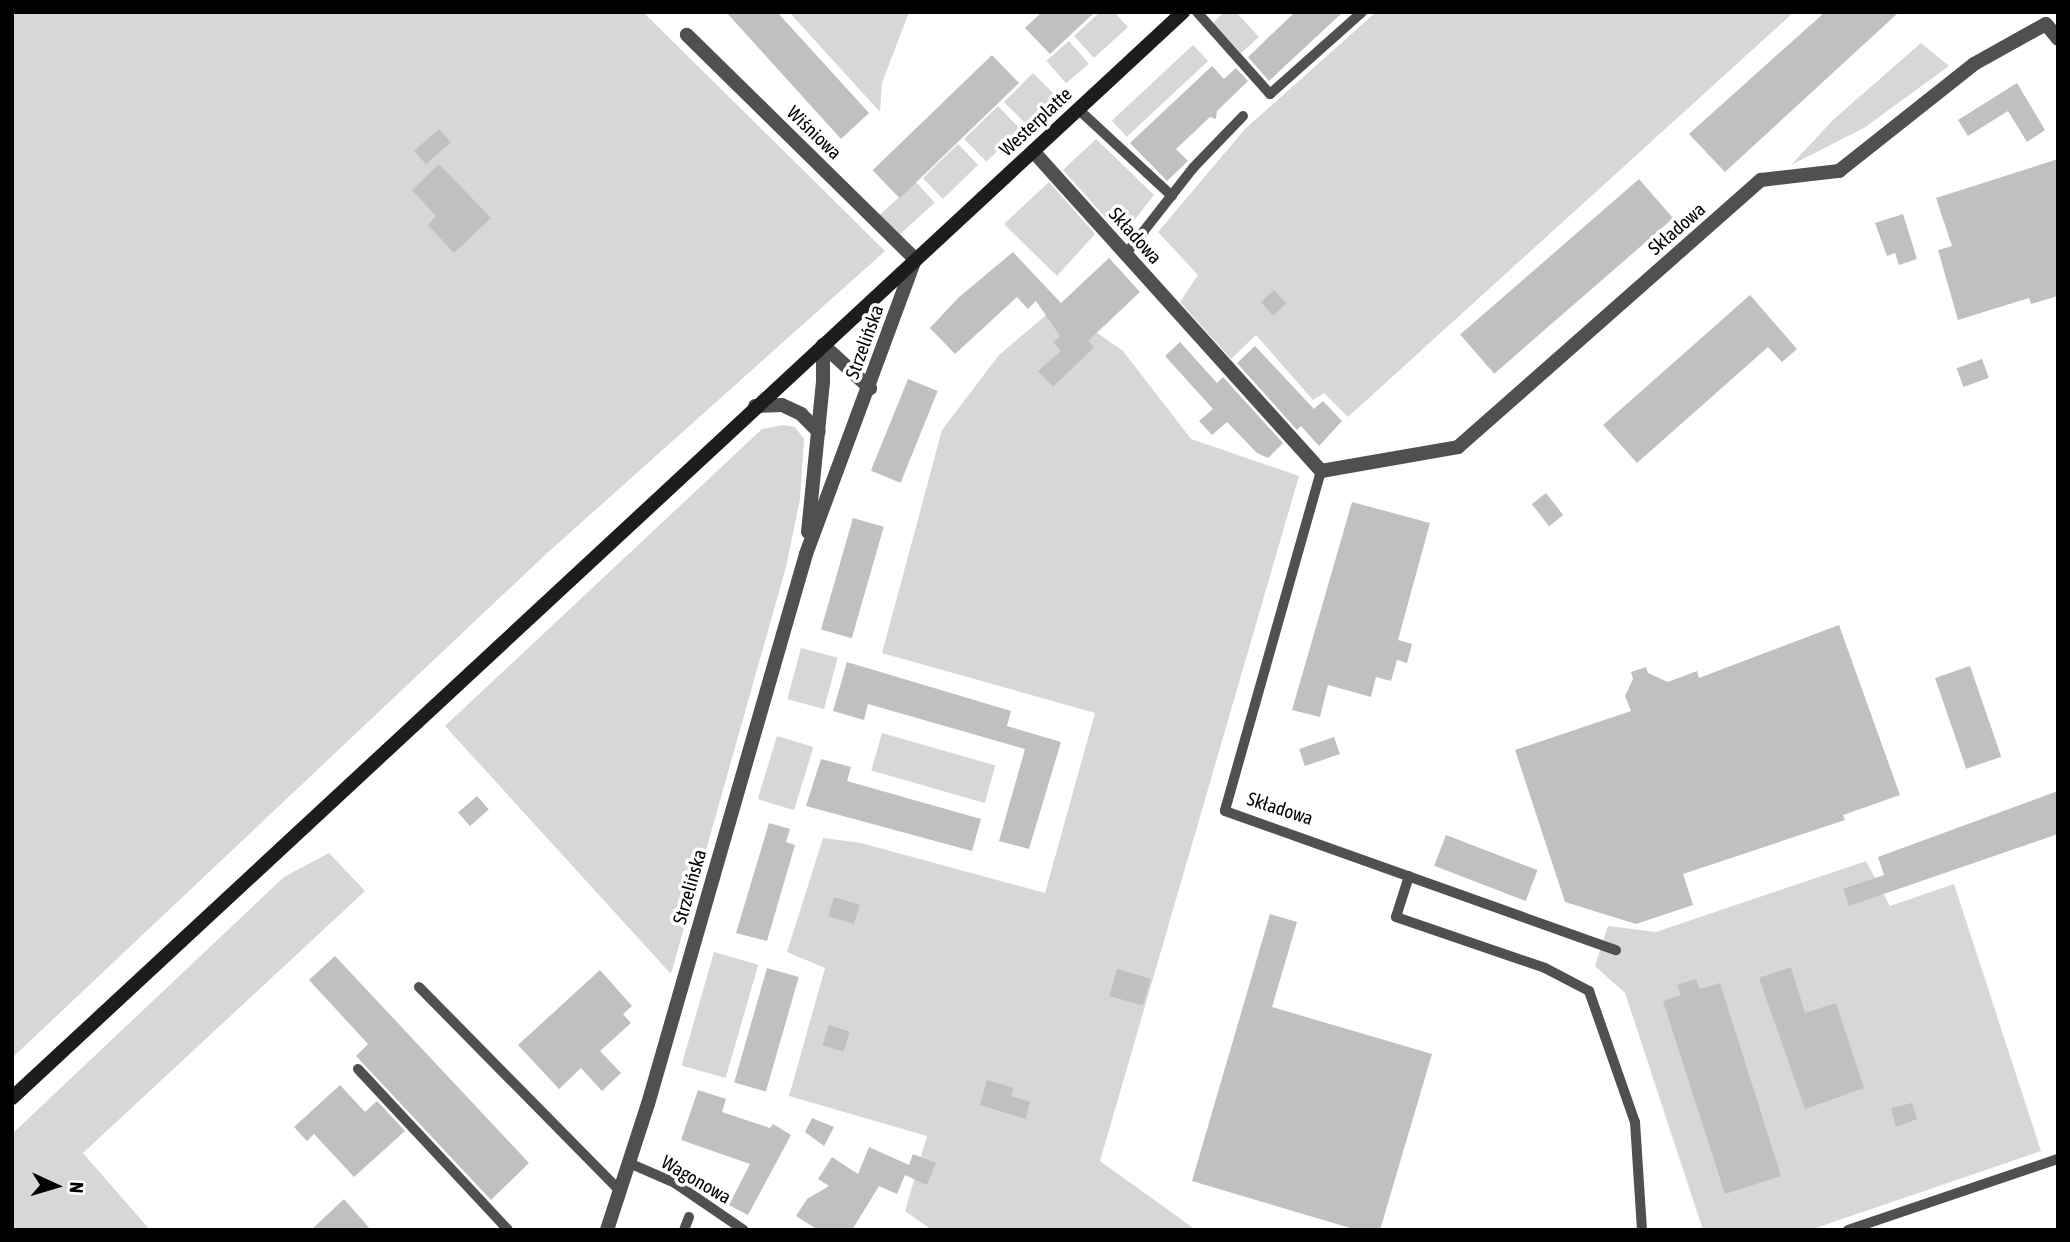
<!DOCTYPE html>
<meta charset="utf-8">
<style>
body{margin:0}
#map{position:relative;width:2070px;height:1242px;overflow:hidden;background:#fff;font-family:"Asap Condensed",sans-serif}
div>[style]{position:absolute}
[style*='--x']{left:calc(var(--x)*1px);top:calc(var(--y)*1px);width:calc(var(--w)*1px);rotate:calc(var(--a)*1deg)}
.green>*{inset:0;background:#d7d7d7;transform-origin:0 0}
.building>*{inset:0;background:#c0c0c0;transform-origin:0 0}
.lane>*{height:10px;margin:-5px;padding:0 5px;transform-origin:5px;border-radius:5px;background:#505050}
.street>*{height:14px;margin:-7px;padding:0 7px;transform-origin:7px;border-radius:7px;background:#505050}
.secondary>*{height:14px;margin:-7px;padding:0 7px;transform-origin:7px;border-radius:7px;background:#1d1d1d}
span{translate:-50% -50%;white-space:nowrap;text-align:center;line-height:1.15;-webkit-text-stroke:7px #fff;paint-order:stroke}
.street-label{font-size:19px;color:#000}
.frame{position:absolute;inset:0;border:14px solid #000;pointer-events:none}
.north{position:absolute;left:21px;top:1151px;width:70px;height:70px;-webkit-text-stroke:5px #fff;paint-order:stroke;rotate:94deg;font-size:19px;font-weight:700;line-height:28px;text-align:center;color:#000}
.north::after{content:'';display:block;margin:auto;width:24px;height:32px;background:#000;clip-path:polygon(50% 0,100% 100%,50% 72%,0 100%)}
</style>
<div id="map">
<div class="green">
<i style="clip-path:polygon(12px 12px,643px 12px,885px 251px,545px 555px,12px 1058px)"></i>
<i style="clip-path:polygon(789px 12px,909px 12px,882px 83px,880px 112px)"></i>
<i style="clip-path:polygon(1100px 12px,1114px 12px,1128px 27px,1094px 58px,1074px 36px)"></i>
<i style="clip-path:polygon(1224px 12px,1236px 12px,1259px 37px,1241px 53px,1213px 23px)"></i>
<i style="clip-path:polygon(1376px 12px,1794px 12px,1348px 417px,1324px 393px,1313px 400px,1256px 335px,1231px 359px,1180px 302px,1198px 275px,1158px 232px,1245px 129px)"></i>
<i style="left:1069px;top:41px;width:30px;height:30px;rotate:49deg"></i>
<i style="clip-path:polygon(1921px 43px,1949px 66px,1864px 128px,1791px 165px,1834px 119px)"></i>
<i style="left:1193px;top:45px;width:22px;height:111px;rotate:47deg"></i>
<i style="left:1033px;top:73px;width:31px;height:41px;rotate:45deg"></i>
<i style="left:998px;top:106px;width:32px;height:47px;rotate:46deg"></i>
<i style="clip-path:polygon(1096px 139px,1154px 195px,1122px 236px,1063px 170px)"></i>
<i style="left:958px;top:144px;width:29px;height:49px;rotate:46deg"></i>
<i style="left:916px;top:182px;width:28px;height:51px;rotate:48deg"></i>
<i style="clip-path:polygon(1049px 182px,1095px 234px,1057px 276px,1004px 224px)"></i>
<i style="clip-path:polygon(1058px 305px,1123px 351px,1191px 439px,1299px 476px,1100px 1161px,1196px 1230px,932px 1230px,905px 1211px,927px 1136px,789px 1096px,825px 968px,787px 952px,823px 838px,861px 843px,1045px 893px,1095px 713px,882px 653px,942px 430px,999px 355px)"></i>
<i style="clip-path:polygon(783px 425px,795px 427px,804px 439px,800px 499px,786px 567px,671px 974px,445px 726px,762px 429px)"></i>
<i style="left:801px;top:648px;width:38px;height:53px;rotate:15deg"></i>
<i style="left:882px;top:733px;width:118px;height:39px;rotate:16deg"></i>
<i style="left:777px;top:736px;width:38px;height:66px;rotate:17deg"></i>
<i style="clip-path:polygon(329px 853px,365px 891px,83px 1153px,150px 1230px,12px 1230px,12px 1134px,284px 877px)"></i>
<i style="clip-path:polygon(1866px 861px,1890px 906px,1954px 884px,2041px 1151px,1810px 1230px,1703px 1230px,1625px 993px,1595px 966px,1608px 926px,1656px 932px)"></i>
<i style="left:714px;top:952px;width:46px;height:118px;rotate:16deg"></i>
</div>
<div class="building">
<i style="clip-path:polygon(726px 12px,777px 12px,869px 113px,841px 139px)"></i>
<i style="clip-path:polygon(1042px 12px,1095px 12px,1050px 54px,1025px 28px)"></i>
<i style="clip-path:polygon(1295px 12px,1343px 12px,1269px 81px,1248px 57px)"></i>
<i style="clip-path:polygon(1825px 12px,1899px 12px,1725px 172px,1689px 134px)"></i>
<i style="left:992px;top:55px;width:39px;height:166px;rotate:46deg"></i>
<i style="clip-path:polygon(1212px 66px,1224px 79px,1236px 68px,1248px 81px,1217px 111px,1216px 119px,1210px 117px,1176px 149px,1188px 161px,1167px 181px,1130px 143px)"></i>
<i style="clip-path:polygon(2017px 83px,2045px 130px,2027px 142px,2008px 111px,1968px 136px,1958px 120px)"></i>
<i style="left:439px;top:129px;width:18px;height:33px;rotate:49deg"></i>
<i style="clip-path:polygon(2058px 159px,2058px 296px,2031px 304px,2029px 298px,1958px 320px,1938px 250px,1952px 246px,1936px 198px)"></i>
<i style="clip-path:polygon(439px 164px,491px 218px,454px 253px,428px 225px,436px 216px,412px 190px)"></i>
<i style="left:1639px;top:179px;width:52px;height:237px;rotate:49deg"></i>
<i style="clip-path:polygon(1903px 214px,1917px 259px,1899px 265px,1895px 253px,1887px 256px,1875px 223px)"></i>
<i style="clip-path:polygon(1013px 252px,1061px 303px,1109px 258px,1140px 292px,1088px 341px,1094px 347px,1053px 387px,1038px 371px,1061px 351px,1053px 342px,1060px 336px,1036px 301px,1028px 309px,1017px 297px,955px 354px,930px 328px,958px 298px)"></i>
<i style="left:1274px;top:290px;width:18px;height:18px;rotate:47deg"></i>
<i style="clip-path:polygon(1750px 295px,1797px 349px,1782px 362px,1768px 347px,1637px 463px,1603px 425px)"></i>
<i style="clip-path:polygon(1180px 342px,1217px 383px,1223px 377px,1283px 443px,1268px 458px,1257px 453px,1227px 422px,1212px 435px,1199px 421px,1213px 409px,1165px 356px)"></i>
<i style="clip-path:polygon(1255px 346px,1314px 409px,1323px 401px,1342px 421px,1319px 446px,1301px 426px,1297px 430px,1237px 363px)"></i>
<i style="left:1982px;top:359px;width:20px;height:27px;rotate:70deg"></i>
<i style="left:908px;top:379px;width:32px;height:99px;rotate:22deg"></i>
<i style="left:1546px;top:493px;width:28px;height:18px;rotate:52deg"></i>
<i style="clip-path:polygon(1352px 502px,1430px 523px,1398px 640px,1412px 644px,1407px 663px,1397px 660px,1391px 681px,1376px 677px,1371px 697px,1328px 685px,1320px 717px,1292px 710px)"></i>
<i style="left:853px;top:518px;width:32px;height:116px;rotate:16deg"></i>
<i style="clip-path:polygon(1839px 625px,1900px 795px,1843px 815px,1845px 820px,1683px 874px,1693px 905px,1636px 924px,1565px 902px,1515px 750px,1631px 711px,1625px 696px,1633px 679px,1631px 672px,1646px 667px,1648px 673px,1668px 682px,1697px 671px,1699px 678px)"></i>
<i style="clip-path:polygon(847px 662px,1011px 711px,1007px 726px,1061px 742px,1029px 849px,999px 841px,1025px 749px,868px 704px,864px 720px,833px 711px)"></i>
<i style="left:1970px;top:666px;width:96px;height:37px;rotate:71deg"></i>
<i style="left:1334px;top:737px;width:18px;height:37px;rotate:71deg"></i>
<i style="clip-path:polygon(821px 759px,851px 767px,847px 781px,981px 819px,972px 851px,806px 806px)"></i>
<i style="clip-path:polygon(2058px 791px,2058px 834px,1849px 906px,1843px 889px,1884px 875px,1878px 857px)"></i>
<i style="left:477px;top:796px;width:18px;height:25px;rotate:49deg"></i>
<i style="clip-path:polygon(769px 823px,790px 829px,786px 842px,795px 845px,767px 941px,736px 933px)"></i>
<i style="left:1446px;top:835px;width:98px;height:33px;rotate:21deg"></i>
<i style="left:834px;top:897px;width:27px;height:20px;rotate:17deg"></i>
<i style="clip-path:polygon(1270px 914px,1297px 922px,1272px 1007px,1432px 1054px,1380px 1230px,1357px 1230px,1192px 1181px)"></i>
<i style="clip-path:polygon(335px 956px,529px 1163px,491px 1200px,356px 1056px,368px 1044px,309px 980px)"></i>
<i style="clip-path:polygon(1791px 967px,1805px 1013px,1836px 1003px,1864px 1088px,1805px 1109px,1759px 978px)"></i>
<i style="left:767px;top:968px;width:33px;height:119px;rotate:16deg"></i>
<i style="left:1117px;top:969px;width:35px;height:28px;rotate:16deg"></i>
<i style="clip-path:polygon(600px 970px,632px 1006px,623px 1014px,631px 1023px,600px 1051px,621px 1073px,602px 1091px,581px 1068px,559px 1089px,518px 1045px)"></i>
<i style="clip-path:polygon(1696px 979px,1700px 989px,1720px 983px,1781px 1176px,1725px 1194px,1663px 1001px,1681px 995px,1677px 985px)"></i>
<i style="left:829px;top:1025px;width:22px;height:21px;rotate:18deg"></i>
<i style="clip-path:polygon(987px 1080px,1014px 1088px,1011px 1096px,1030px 1102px,1026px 1119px,980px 1105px)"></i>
<i style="clip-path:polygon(340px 1085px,365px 1112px,377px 1101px,405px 1131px,354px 1177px,314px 1134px,307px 1141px,294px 1127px)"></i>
<i style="clip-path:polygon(698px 1090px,726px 1099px,722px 1112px,770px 1128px,773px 1124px,791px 1135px,748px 1215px,729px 1205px,750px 1164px,681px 1140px)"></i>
<i style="clip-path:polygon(1912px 1103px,1917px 1119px,1896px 1127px,1891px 1108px)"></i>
<i style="clip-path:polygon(812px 1118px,834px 1127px,824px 1146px,805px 1132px)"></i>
<i style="clip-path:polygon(869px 1147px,909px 1165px,913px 1154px,936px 1163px,927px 1185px,905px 1175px,897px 1194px,879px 1186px,852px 1230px,818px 1230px,796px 1216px,807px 1199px,829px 1186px,818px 1179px,832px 1157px,858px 1174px)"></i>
<i style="clip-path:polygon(344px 1199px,371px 1230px,311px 1230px)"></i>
</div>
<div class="lane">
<i style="--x:1197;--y:12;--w:110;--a:48.3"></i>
<i style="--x:1270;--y:94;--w:123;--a:-41.7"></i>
<i style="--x:1078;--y:109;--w:128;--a:42.8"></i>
<i style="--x:1125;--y:255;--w:110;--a:-52"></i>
<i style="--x:1193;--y:168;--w:72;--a:-46.1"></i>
<i style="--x:1321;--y:471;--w:353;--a:105.8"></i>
<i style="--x:1225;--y:811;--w:415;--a:19.6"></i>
<i style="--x:1409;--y:876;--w:43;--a:107.6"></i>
<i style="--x:1396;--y:917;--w:157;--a:18.9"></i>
<i style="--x:1545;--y:968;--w:50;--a:27.6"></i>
<i style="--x:1589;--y:991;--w:139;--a:70.7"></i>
<i style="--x:1635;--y:1122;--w:108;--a:86.3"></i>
<i style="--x:419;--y:987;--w:286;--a:45.4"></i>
<i style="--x:358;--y:1069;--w:220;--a:47"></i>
<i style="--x:629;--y:1163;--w:50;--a:23.5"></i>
<i style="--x:675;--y:1183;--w:83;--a:34.3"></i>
<i style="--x:684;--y:1230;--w:14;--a:-69"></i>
<i style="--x:1848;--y:1230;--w:222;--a:-18.7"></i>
</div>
<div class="street">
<i style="--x:1033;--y:151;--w:431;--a:48"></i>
<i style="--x:1321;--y:471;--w:139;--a:-9.9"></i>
<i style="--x:1458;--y:447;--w:404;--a:-41.4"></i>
<i style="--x:1761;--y:180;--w:79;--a:-6.6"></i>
<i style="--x:1839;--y:171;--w:172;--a:-38.4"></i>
<i style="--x:1974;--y:64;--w:82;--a:-29.1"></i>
<i style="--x:2046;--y:24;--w:19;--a:51"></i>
<i style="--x:823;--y:345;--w:64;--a:42.5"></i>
<i style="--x:755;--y:406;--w:27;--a:-2"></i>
<i style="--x:782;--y:405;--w:21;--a:25"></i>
<i style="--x:801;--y:414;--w:25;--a:45"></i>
<i style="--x:808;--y:532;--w:151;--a:-84.3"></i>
<i style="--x:823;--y:382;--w:37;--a:-90"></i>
<i style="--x:607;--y:1230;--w:133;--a:-72"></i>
<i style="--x:648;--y:1104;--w:572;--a:-73.97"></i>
<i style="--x:806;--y:554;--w:314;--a:-69.7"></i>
<i style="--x:915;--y:259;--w:320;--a:-135.5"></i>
</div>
<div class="secondary">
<i style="--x:12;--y:1098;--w:1597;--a:-42.84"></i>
</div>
<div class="street-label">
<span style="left:1036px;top:122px;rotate:-43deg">Westerplatte</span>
<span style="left:814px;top:133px;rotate:44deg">Wiśniowa</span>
<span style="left:1677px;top:229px;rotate:-41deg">Składowa</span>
<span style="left:1135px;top:236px;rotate:48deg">Składowa</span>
<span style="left:865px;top:342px;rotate:-70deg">Strzelińska</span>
<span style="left:1280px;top:809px;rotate:18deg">Składowa</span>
<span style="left:690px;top:887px;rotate:-74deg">Strzelińska</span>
<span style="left:696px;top:1180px;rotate:30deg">Wagonowa</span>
</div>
<div class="frame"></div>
<div class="north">N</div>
</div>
